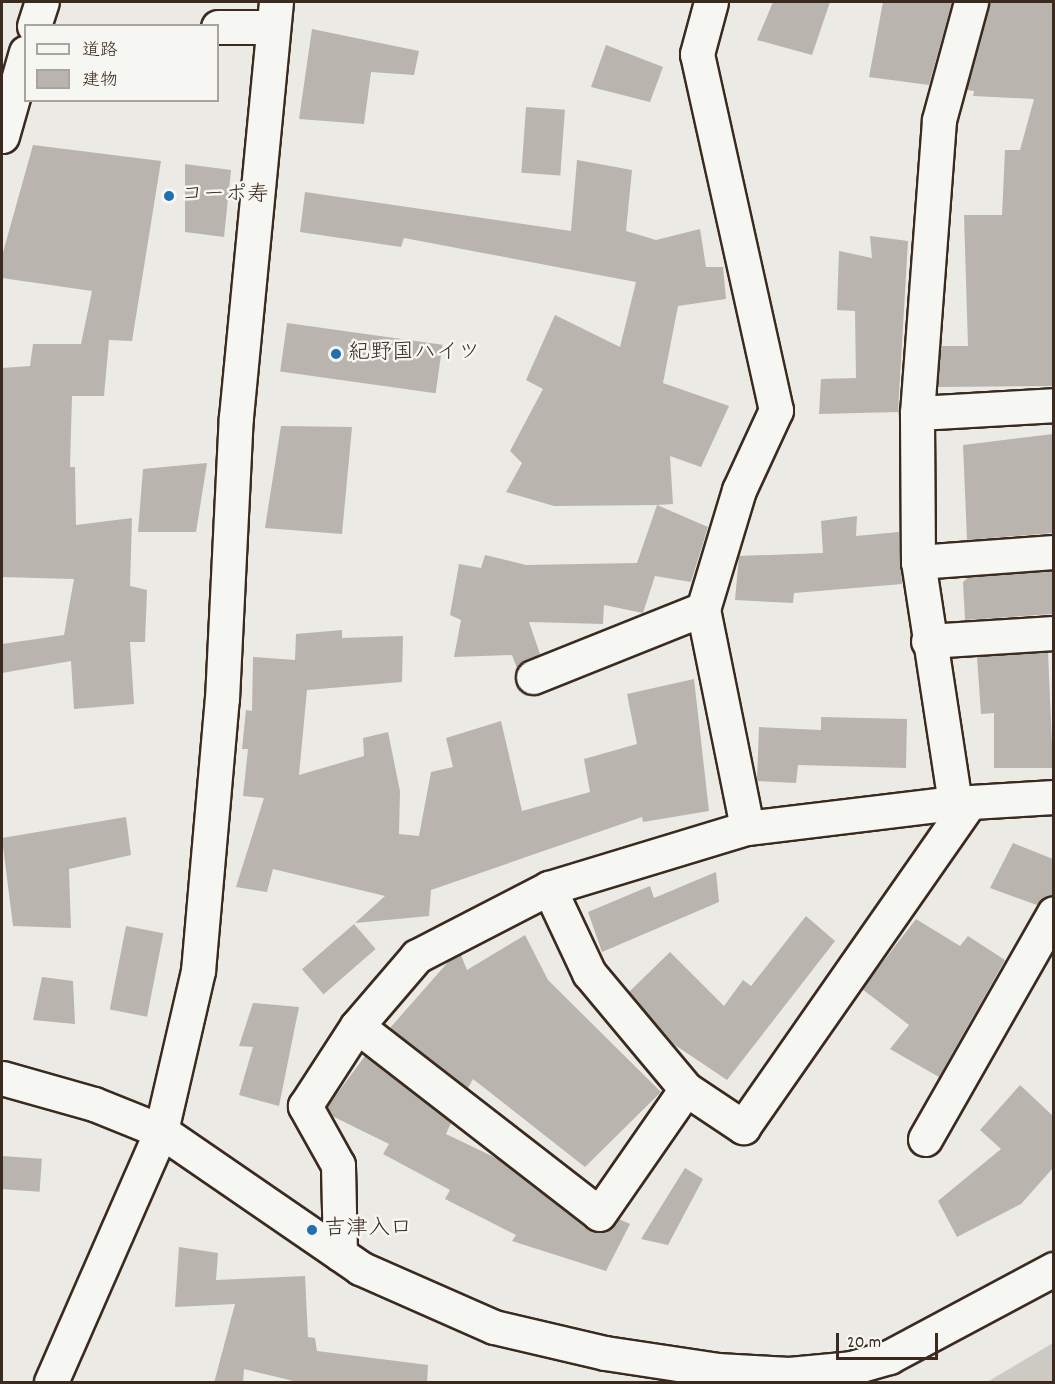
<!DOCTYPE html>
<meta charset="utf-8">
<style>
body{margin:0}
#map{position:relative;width:1055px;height:1384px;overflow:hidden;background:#ebeae5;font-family:Dekko,"Klee One",sans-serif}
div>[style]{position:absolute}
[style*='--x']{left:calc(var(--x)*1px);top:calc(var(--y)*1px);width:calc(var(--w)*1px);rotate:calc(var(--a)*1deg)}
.green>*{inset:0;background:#cdcac4}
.building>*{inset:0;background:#bab4ae;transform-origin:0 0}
.roads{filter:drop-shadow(2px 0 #3b2a1e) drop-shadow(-2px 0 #3b2a1e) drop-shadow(0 2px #3b2a1e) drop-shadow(0 -2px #3b2a1e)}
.street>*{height:33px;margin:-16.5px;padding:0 16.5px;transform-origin:16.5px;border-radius:16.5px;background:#f6f6f2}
.secondary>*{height:33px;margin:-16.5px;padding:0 16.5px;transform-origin:16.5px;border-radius:16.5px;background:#f6f6f2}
.dots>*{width:16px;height:16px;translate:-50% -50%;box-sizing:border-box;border:3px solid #f6f6f2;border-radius:50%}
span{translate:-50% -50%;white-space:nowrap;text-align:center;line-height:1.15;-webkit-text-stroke:5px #f6f6f2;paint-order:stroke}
.poi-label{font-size:22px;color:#3b2a1e}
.left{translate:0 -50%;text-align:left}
.frame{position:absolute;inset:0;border:3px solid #3b2a1e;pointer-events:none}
.legend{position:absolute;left:24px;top:24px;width:195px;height:78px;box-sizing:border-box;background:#f6f6f2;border:2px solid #aba49d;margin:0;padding:8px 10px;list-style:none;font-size:18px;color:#3b2a1e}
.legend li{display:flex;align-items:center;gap:12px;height:30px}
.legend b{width:30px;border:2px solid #aba49d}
.scale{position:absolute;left:836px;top:1333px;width:102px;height:27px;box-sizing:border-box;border:3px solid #3b2a1e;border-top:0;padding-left:8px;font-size:18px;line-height:21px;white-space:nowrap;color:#3b2a1e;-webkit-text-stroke:4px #f6f6f2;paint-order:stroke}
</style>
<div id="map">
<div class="green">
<i style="clip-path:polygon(1053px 1343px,1053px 1382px,987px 1382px)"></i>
</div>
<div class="building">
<i style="clip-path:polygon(773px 2px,830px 2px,812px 55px,757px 40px)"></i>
<i style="clip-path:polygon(883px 2px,952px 2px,929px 85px,869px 77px)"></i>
<i style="clip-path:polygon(989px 2px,1053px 2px,1053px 386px,938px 387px,941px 346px,968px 346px,964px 215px,1002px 215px,1005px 150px,1020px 150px,1034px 99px,973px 96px,974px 91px,967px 90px)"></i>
<i style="clip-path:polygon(312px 29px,419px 51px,414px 75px,371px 72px,364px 124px,299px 119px)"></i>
<i style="clip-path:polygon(606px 45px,663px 67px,650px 102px,591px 87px)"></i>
<i style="left:526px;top:107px;width:39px;height:66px;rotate:4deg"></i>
<i style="clip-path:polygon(33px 145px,161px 161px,132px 341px,109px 340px,104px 396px,72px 396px,70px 467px,75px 467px,76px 525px,132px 518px,130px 586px,147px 590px,145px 642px,130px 642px,134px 704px,74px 709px,71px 661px,2px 673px,2px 644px,64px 635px,74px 579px,2px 577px,2px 368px,30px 366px,33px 344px,81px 344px,92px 291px,2px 278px,2px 256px)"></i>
<i style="clip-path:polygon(577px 160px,632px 170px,626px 231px,656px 240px,700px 229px,706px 267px,723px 267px,726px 299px,678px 306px,663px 383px,729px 406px,701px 467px,670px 456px,673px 504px,657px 505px,708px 527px,691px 582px,655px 576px,643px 613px,604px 605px,603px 624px,529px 622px,540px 654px,517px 668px,512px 655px,454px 657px,461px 620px,450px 615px,459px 564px,481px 568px,485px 555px,526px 565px,637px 563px,657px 505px,554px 506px,506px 492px,522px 463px,510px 451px,543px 389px,526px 380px,555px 315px,620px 347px,636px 282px,404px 238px,401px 247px,300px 232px,305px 192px,571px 231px)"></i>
<i style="clip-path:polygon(185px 164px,231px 170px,224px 237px,185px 232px)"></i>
<i style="clip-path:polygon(870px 236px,908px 241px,898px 412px,819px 414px,821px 379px,856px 378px,855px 311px,837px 310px,839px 251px,872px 258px)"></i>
<i style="left:287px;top:323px;width:157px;height:49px;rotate:8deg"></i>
<i style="clip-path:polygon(281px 426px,352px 427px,342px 534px,265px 528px)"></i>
<i style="clip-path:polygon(1053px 434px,1053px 533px,967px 540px,963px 445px)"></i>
<i style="clip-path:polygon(207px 463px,196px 532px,138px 532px,143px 469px)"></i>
<i style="clip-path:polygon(857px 516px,856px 536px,899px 532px,902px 584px,794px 593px,793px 603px,735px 600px,739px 556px,823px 553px,821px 521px)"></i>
<i style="clip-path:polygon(1053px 571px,1053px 614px,965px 620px,963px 582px,969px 577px)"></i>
<i style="clip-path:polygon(342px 630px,342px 638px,403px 636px,402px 682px,307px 690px,299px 775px,364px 756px,363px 738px,388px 732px,400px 791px,399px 834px,419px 836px,431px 772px,453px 767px,446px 738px,501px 721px,522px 811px,590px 792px,584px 759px,637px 744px,627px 694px,694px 679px,709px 811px,643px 822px,642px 817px,431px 890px,429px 916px,355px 923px,385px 896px,273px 869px,267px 892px,236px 887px,264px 798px,243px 796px,248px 749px,242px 749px,246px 710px,252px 711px,253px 657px,295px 660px,296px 634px)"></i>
<i style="clip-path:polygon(1048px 652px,1053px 768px,994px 768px,994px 713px,981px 714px,977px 657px)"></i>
<i style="clip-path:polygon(821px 717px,907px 719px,906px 768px,798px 765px,796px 783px,757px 781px,759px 727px,821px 730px)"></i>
<i style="clip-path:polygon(126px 817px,131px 855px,69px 869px,71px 928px,13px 926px,2px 838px)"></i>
<i style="clip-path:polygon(1013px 843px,1053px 859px,1053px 894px,1037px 905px,990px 888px)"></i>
<i style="clip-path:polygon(716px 872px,719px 902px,602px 952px,588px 912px,650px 886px,654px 898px)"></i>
<i style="clip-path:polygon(806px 916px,835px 941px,727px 1080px,672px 1043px,629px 992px,670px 952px,724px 1006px,743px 980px,751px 986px)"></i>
<i style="clip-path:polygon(916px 919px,960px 946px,968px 936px,1005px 960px,939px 1077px,890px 1049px,909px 1025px,862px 989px)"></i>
<i style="left:354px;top:924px;width:33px;height:69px;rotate:49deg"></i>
<i style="left:126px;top:926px;width:38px;height:85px;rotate:11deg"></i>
<i style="clip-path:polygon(525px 935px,548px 980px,661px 1092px,585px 1167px,473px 1079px,468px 1088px,390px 1028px,449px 961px,461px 955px,467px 970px)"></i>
<i style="clip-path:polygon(42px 977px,73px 981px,75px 1024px,33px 1020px)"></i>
<i style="clip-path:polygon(253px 1003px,299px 1007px,279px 1106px,239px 1095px,253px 1047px,239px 1046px)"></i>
<i style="clip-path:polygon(365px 1056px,451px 1123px,446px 1134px,498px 1159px,587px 1229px,606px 1231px,619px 1219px,630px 1224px,606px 1271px,512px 1241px,516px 1235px,445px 1199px,450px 1190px,383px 1154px,389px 1144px,332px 1116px,327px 1107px)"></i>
<i style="clip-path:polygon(1020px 1085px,1053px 1116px,1053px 1168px,1021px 1204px,957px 1237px,938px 1201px,1001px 1149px,980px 1130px)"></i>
<i style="left:2px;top:1156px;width:40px;height:33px;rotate:4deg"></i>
<i style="clip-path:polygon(685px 1168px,703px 1179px,668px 1245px,641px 1239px)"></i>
<i style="clip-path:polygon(179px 1247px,218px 1253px,216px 1280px,305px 1276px,308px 1337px,315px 1338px,317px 1351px,428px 1365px,427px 1383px,302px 1383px,244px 1369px,243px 1383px,214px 1383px,235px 1304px,175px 1307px)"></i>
</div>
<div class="roads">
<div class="street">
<i style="--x:711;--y:2;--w:54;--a:105.1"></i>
<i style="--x:697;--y:54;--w:365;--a:77.5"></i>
<i style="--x:776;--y:410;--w:88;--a:114.8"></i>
<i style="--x:739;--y:490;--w:124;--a:106.8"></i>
<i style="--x:703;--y:609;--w:223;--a:78.6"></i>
<i style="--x:34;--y:26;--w:25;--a:-72"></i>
<i style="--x:218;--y:27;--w:55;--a:0"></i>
<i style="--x:2;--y:136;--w:87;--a:-74.1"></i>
<i style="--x:917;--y:413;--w:137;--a:-3.3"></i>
<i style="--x:918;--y:562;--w:136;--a:-4.2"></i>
<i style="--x:928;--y:641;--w:126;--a:-3.6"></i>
<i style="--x:533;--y:677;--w:183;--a:-21.8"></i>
<i style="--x:955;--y:803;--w:244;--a:-98.7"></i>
<i style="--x:918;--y:562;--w:149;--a:-90.4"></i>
<i style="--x:917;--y:413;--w:294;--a:-85.7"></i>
<i style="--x:939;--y:120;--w:122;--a:-74.8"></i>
<i style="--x:549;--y:888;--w:94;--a:64.8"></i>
<i style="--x:589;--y:973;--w:151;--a:50.1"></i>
<i style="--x:686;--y:1089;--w:69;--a:33.7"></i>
<i style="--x:743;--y:1127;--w:396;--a:-55.1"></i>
<i style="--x:357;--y:1026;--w:306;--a:37.8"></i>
<i style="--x:599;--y:1214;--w:152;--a:-55.2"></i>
<i style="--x:925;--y:1139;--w:260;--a:-60.3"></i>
<i style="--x:340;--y:1254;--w:89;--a:-91.3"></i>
<i style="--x:338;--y:1165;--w:68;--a:-119.2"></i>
<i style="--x:305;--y:1106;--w:95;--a:-57"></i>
<i style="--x:357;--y:1026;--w:92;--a:-49.4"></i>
<i style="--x:417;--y:956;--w:148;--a:-27.3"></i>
<i style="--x:549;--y:888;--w:207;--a:-16.9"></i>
<i style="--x:747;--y:828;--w:209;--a:-6.9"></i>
<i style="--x:955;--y:803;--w:99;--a:-3.5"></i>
</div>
<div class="secondary">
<i style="--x:2;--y:1078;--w:96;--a:15.8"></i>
<i style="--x:94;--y:1104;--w:72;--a:21.9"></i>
<i style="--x:161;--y:1131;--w:242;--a:34.5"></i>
<i style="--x:360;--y:1268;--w:146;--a:23.8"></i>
<i style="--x:494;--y:1327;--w:114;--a:13.2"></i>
<i style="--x:605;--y:1353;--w:113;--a:8.6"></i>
<i style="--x:717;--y:1370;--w:72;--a:3.2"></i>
<i style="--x:789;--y:1374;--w:62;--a:-5.5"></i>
<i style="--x:851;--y:1368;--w:40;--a:-16"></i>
<i style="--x:889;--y:1357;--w:187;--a:-28.1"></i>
<i style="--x:51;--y:1382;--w:274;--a:-66.3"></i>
<i style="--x:161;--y:1131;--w:164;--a:-77"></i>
<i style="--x:198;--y:971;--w:273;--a:-85"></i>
<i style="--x:222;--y:699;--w:282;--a:-87.2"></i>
<i style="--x:236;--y:417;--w:417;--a:-84.5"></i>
</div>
</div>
<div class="dots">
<i style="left:169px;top:196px;background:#1f6fb2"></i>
<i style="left:336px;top:354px;background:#1f6fb2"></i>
<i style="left:312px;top:1230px;background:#1f6fb2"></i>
</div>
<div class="poi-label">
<span class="left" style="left:181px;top:196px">コーポ寿</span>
<span class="left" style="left:348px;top:354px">紀野国ハイツ</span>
<span class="left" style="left:324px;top:1230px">吉津入口</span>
</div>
<div class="frame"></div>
<ul class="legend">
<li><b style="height:8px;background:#f6f6f2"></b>道路</li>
<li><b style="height:16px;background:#bab4ae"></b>建物</li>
</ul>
<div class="scale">20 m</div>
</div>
